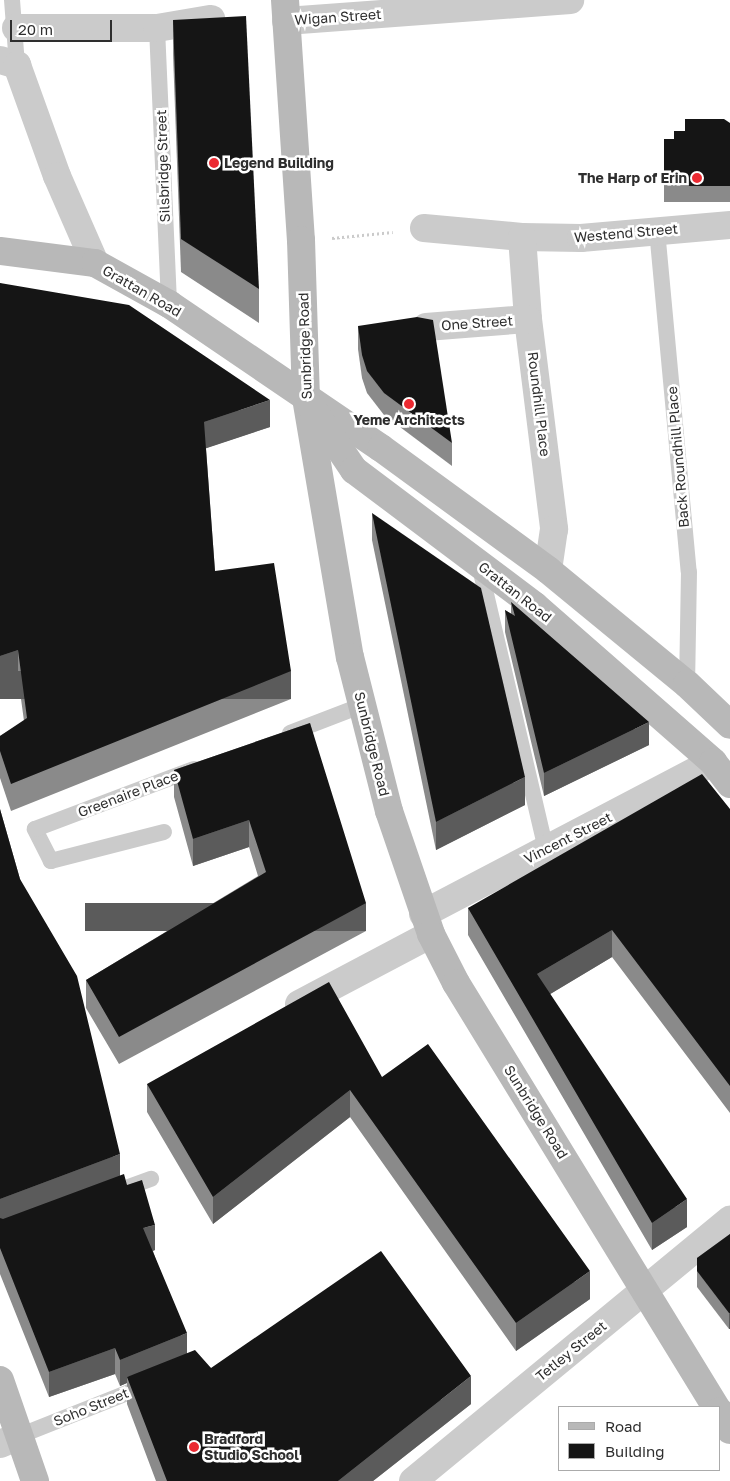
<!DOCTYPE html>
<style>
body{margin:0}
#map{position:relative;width:730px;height:1481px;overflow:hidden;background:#fff;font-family:"Golos Text",sans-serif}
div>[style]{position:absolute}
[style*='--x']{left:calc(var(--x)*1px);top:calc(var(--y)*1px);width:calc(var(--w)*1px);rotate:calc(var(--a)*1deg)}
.path>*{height:3px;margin-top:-1.5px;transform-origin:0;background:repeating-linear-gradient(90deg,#cbcbcb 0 2.5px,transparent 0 5px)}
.lane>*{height:16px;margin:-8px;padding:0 8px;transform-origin:8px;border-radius:8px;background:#cbcbcb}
.street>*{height:28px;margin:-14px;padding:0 14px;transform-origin:14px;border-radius:14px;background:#cbcbcb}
.secondary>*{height:28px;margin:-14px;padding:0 14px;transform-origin:14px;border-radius:14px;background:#b8b8b8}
.wall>*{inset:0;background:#8a8a8a}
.shaded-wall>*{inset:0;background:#5b5b5b;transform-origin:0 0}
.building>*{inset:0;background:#151515}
.dots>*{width:14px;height:14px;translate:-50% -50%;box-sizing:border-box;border:2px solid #fff;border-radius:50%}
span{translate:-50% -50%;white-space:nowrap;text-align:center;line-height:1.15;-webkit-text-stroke:5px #fff;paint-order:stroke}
.street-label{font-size:14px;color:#2e2e2e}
.poi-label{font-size:14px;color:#2e2e2e;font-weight:700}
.left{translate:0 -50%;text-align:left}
.right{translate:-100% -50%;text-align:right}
.legend{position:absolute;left:558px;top:1406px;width:162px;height:65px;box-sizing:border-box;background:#fff;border:1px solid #ababab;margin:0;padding:6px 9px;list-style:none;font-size:15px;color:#2e2e2e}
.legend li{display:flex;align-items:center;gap:10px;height:25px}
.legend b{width:25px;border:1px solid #ababab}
.scale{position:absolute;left:10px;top:20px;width:102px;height:22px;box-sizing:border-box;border:2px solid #2e2e2e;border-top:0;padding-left:6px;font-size:15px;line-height:18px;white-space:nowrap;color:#2e2e2e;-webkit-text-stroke:4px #fff;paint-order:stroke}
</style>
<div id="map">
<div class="path">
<i style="--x:332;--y:238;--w:61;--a:-5.6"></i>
</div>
<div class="lane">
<i style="--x:12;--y:0;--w:65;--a:85.6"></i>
<i style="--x:157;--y:28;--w:276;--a:87.5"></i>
<i style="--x:657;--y:230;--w:343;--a:84.7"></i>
<i style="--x:689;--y:572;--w:112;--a:91"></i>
<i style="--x:479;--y:564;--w:293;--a:76.8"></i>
<i style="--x:290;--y:733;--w:78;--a:-21"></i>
<i style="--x:164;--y:832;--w:117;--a:165.6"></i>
<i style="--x:51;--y:861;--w:36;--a:-117"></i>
<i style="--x:35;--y:829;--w:170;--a:-20.7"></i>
<i style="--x:123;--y:1189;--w:30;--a:-20"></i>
<i style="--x:19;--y:1436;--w:138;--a:-21.7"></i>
</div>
<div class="street">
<i style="--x:286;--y:21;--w:285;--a:-4.2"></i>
<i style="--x:16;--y:28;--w:141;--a:0"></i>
<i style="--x:157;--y:28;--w:55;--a:-9.5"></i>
<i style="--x:0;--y:60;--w:18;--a:16"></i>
<i style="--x:17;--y:65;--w:118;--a:70.2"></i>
<i style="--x:57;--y:176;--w:95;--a:66.4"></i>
<i style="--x:424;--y:228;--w:98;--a:5.2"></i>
<i style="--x:522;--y:237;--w:59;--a:1"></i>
<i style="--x:581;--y:238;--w:150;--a:-5"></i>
<i style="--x:522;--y:237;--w:82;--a:85.8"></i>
<i style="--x:528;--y:319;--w:212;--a:82.9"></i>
<i style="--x:554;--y:529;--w:41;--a:98.3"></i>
<i style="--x:426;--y:327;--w:102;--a:-4.5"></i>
<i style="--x:423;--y:914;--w:327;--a:-27.7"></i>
<i style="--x:299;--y:1004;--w:149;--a:-27.9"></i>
<i style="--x:0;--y:1444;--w:21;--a:-23"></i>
<i style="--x:413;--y:1481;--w:411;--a:-39.5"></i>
</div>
<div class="secondary">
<i style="--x:285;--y:0;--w:241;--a:86.2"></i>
<i style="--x:301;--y:240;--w:158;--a:88.2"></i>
<i style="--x:306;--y:398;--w:263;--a:80.4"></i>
<i style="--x:350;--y:657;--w:159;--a:75.8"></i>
<i style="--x:389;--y:811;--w:130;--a:71.1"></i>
<i style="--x:431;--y:934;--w:55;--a:63"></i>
<i style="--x:456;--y:983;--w:497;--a:58.5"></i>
<i style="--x:0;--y:251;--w:96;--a:7.2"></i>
<i style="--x:95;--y:263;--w:85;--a:29"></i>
<i style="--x:169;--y:304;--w:256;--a:34.2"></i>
<i style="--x:381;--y:448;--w:207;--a:36.1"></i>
<i style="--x:548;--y:570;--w:180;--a:39.4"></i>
<i style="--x:687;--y:684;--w:59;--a:43.6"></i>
<i style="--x:312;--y:408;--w:75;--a:55.9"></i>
<i style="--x:354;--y:470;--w:226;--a:36.9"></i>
<i style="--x:535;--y:606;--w:237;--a:41.2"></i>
<i style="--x:713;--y:762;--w:28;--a:52"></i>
<i style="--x:0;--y:1380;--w:107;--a:70.9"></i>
<i style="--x:719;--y:1411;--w:22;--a:60"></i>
</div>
<div class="wall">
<i style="clip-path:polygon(173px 20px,259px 289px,259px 323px,181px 272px,173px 54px)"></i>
<i style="clip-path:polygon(730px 123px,730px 202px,664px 202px,664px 139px,674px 139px,685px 131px)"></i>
<i style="clip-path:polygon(0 283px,270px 427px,206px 448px,215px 571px,291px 699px,11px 811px,0 778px,0 736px,24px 721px,18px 677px,0 683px)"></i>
<i style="clip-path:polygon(358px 326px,452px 443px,452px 466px,384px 415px,367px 393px,362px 378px,358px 349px)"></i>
<i style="clip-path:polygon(372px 513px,525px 805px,436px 850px,372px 540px)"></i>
<i style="clip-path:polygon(511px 602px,649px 745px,544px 796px,505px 632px,505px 610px,511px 614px)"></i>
<i style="clip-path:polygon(310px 723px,366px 931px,119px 1064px,86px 1008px,86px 980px,258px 876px,249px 847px,193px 866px,174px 797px,174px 770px)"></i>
<i style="clip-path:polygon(0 809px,20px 879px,120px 1176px,127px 1185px,155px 1250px,153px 1251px,187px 1353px,211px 1368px,471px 1404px,373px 1481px,156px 1481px,127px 1404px,127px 1383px,120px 1386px,115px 1374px,49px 1397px,0 1274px)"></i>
<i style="clip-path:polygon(730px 809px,730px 1113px,612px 957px,550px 994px,687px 1227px,652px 1250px,468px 935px,468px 908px)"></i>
<i style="clip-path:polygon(382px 1077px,590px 1299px,516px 1351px,350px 1117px,213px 1224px,147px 1112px,147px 1084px)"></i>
<i style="clip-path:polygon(730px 1234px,729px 1329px,697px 1287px,697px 1258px)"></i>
</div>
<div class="shaded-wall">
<i style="clip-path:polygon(270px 400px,270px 427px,204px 449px,204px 422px)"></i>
<i style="clip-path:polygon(18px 650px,18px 677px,0 683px,0 656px)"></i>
<i style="left:291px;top:671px;width:28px;height:302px;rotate:90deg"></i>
<i style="clip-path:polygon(649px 722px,649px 745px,544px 796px,544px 773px)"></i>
<i style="clip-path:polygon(525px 777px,525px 805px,436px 850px,436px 822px)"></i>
<i style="clip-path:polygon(249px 820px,249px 847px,193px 866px,193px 839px)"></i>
<i style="left:366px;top:903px;width:28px;height:281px;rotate:90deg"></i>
<i style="clip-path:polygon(612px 930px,612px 957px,537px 1002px,537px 974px)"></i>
<i style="clip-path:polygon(350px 1090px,350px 1117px,213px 1224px,213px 1197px)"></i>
<i style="clip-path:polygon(120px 1154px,120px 1180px,0 1224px,0 1199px)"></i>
<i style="clip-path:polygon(687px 1199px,687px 1227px,652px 1250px,652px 1223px)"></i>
<i style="clip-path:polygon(155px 1225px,155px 1250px,143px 1254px,143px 1228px)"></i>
<i style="clip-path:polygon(590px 1271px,590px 1299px,516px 1351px,516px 1323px)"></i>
<i style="left:729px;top:1313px;width:1px;height:16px"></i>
<i style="clip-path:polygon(187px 1333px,187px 1359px,127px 1377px,127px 1383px,120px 1386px,120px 1360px)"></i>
<i style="clip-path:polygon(115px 1348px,115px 1374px,49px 1397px,49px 1372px)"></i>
<i style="clip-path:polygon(471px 1376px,471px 1404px,373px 1481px,338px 1481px)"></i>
</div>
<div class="building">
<i style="clip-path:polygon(246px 16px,259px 289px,181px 239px,173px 20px)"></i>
<i style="clip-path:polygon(685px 119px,724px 119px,730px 123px,730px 186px,664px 186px,664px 139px,674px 139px,674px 131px,685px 131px)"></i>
<i style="clip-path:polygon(0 283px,129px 305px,270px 400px,204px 422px,215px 571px,274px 563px,291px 671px,11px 784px,0 751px,0 736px,27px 718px,18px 650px,0 656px)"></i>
<i style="clip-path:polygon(417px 317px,433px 320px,452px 443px,384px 393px,367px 371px,362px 355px,358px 326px)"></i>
<i style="clip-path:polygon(372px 513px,481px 588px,525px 777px,436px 822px)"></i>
<i style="clip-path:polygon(511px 602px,649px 722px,544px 773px,505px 610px,515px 616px)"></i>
<i style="clip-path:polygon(310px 723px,366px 903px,119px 1037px,86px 980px,266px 872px,249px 820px,193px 839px,174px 770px)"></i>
<i style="clip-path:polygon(702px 774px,730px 809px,730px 1086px,612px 930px,537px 974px,687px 1199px,652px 1223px,468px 908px)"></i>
<i style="clip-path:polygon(0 809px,20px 879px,77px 976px,120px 1154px,0 1199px)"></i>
<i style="clip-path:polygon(329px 982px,382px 1077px,428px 1044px,590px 1271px,516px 1323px,350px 1090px,213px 1197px,147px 1084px)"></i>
<i style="clip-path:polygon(124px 1174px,127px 1185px,142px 1180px,155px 1225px,143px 1228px,187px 1333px,120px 1360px,115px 1348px,49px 1372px,0 1248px,0 1218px,3px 1219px)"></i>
<i style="clip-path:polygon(730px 1234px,730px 1313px,729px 1313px,697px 1271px,697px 1258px)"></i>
<i style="clip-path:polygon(381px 1251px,471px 1376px,338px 1481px,167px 1481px,127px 1377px,195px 1350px,211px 1368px)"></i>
</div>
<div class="dots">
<i style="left:214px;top:163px;background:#eb2a32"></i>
<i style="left:697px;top:178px;background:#eb2a32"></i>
<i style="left:409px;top:404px;background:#eb2a32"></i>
<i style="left:194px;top:1447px;background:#eb2a32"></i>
</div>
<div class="street-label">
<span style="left:338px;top:17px;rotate:-4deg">Wigan Street</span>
<span style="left:163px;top:166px;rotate:-92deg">Silsbridge Street</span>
<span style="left:626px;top:233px;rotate:-5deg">Westend Street</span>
<span style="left:142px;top:291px;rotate:30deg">Grattan Road</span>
<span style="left:477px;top:323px;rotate:-4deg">One Street</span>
<span style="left:305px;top:346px;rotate:-92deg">Sunbridge Road</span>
<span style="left:539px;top:404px;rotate:83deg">Roundhill Place</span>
<span style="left:678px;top:457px;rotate:-95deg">Back Roundhill Place</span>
<span style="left:515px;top:592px;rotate:38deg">Grattan Road</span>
<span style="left:372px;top:744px;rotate:76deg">Sunbridge Road</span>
<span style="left:128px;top:794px;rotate:-21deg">Greenaire Place</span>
<span style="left:568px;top:838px;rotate:-27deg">Vincent Street</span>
<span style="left:536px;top:1112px;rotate:58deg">Sunbridge Road</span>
<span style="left:571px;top:1351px;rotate:-39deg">Tetley Street</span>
<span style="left:91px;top:1407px;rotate:-22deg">Soho Street</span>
</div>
<div class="poi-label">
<span class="left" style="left:224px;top:163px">Legend Building</span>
<span class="right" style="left:687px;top:178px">The Harp of Erin</span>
<span style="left:409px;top:420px">Yeme Architects</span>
<span class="left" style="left:204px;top:1447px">Bradford<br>Studio School</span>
</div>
<ul class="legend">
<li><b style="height:6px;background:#b8b8b8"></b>Road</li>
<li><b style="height:14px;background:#151515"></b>Building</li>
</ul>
<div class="scale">20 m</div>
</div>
